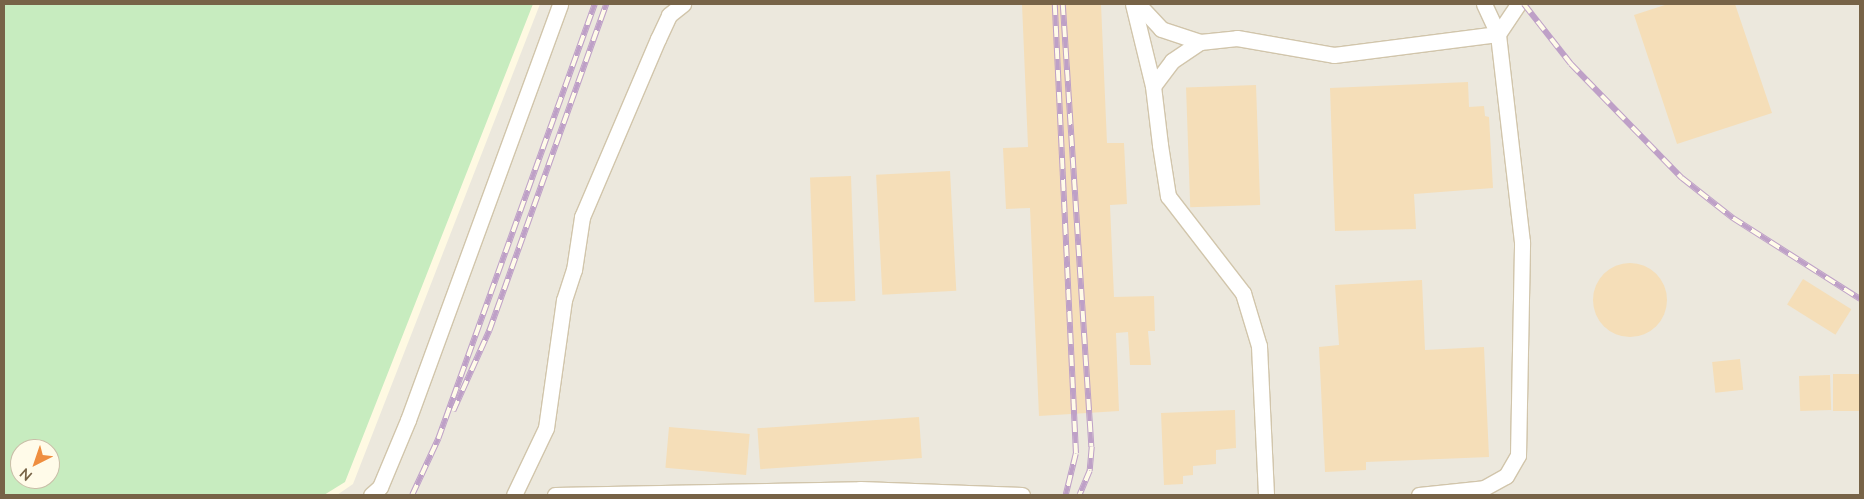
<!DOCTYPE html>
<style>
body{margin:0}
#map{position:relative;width:1864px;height:499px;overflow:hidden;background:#fef9e2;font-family:Lato,sans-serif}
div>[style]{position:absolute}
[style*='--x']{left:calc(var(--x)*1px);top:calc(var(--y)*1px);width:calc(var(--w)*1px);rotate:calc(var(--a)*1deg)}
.industrial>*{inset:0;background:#ece8dd}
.green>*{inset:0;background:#c7ecbf}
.building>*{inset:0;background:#f5deb8;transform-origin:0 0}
.round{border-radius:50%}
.roads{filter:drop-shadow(1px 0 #d1c5ab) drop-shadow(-1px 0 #d1c5ab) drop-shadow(0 1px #d1c5ab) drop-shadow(0 -1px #d1c5ab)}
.service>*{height:15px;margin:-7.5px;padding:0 7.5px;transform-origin:7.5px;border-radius:7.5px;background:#fff}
.rail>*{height:5.5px;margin-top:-2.75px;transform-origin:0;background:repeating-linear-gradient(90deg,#fffbe9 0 11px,#bea0c7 0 22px);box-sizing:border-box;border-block:1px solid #bea0c7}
span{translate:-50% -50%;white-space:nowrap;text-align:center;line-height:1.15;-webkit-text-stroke:4px #fffbe9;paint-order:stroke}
.frame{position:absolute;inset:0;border:5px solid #776347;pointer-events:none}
.north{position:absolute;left:10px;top:439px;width:50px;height:50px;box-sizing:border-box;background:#fffbe9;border:1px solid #c9bea8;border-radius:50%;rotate:221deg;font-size:14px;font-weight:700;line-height:20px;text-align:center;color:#776347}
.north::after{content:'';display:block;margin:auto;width:18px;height:22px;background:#ef8e3f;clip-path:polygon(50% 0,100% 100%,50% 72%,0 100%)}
</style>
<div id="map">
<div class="industrial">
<i style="clip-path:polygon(540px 4px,1860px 4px,1860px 495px,337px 495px,353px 484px)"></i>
</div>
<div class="green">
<i style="clip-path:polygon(evenodd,4px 4px,533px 4px,345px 482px,324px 495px,4px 495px,4px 4px,20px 449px,50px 449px,50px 479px,20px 479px,20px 449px)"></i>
</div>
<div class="building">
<i style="clip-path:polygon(1022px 4px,1101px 4px,1107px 143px,1124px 143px,1127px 204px,1110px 205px,1114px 297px,1154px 296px,1155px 331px,1148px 331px,1151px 365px,1130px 365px,1128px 332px,1116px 333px,1119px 411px,1039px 416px,1030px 208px,1006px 209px,1003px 148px,1028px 147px)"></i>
<i style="clip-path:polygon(1668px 4px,1735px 4px,1772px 113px,1677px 144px,1634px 15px)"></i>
<i style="clip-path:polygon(1468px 82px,1469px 107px,1484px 106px,1485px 116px,1489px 117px,1493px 188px,1414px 194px,1416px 229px,1335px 231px,1330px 88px)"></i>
<i style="left:1256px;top:85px;width:120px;height:70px;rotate:88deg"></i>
<i style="left:950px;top:171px;width:120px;height:74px;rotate:87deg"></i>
<i style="left:851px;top:176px;width:125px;height:41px;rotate:88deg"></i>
<i class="round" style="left:1593px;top:263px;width:74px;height:74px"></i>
<i style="left:1803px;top:279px;width:57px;height:30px;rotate:32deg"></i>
<i style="clip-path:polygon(1422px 280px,1425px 350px,1484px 347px,1489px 457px,1366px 462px,1366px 470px,1325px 472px,1319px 347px,1339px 345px,1335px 285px)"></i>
<i style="left:1740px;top:359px;width:31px;height:28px;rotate:84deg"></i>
<i style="left:1860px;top:374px;width:37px;height:27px;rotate:90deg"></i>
<i style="left:1830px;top:375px;width:35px;height:31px;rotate:88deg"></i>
<i style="clip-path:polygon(1235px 410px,1236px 448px,1216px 450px,1216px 464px,1193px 466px,1193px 475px,1183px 476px,1183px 484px,1164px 485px,1161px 413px)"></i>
<i style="left:919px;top:417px;width:41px;height:162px;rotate:86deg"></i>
<i style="left:669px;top:427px;width:81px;height:41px;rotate:5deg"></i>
</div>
<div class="roads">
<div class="service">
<i style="--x:1133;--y:4;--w:84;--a:76.3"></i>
<i style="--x:1138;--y:4;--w:34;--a:47"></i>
<i style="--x:1161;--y:29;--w:41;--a:18.4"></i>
<i style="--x:1200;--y:42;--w:37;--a:-6"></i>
<i style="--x:1237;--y:38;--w:98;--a:9.9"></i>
<i style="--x:1334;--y:55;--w:165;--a:-7.3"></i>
<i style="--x:1498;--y:34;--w:33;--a:-115"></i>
<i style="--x:1200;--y:42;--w:34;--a:146"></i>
<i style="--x:1172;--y:61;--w:31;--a:127"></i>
<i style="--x:1153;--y:86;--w:59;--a:83.2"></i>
<i style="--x:1160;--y:145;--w:52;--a:81.1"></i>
<i style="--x:1168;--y:196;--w:123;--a:52.3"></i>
<i style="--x:1243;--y:293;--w:55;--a:73.2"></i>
<i style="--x:1259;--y:346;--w:149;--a:87.3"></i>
<i style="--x:371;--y:495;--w:12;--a:-42"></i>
<i style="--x:380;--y:487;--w:73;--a:-67.3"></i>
<i style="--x:408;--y:420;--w:443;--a:-69.9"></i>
<i style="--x:514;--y:495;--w:74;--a:-64.5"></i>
<i style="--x:546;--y:428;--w:129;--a:-82"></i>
<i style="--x:564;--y:300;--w:32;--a:-72"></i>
<i style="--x:574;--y:270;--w:54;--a:-81.4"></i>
<i style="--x:582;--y:217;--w:194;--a:-66.9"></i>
<i style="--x:658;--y:39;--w:26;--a:-65"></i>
<i style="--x:669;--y:15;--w:18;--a:-38"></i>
<i style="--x:555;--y:495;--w:305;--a:-1.1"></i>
<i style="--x:860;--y:489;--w:162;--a:2.1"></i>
<i style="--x:1419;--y:495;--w:65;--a:-6.1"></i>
<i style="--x:1484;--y:488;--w:25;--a:-29"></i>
<i style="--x:1506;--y:476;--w:24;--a:-60"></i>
<i style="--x:1518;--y:455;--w:213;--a:-88.9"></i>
<i style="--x:1522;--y:242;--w:209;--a:-96.6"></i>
<i style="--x:1498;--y:34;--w:36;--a:-56"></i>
</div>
</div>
<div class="rail">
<i style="--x:1055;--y:4;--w:450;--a:87.3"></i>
<i style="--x:1076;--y:454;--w:42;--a:103.7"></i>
<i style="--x:1063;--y:4;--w:444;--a:86.3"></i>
<i style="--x:1092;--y:447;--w:24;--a:95"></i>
<i style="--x:1090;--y:471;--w:26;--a:113"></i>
<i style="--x:1524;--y:4;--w:76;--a:51.9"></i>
<i style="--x:1571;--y:64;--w:159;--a:45.8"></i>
<i style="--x:1682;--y:178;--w:65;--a:38.1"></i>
<i style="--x:1733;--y:218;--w:151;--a:32.5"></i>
<i style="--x:453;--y:411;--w:88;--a:-65.8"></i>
<i style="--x:489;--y:331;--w:347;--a:-70.3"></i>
<i style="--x:412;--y:495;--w:62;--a:-65.1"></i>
<i style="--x:438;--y:439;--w:462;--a:-70.2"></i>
</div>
<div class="frame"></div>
<div class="north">N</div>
</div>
